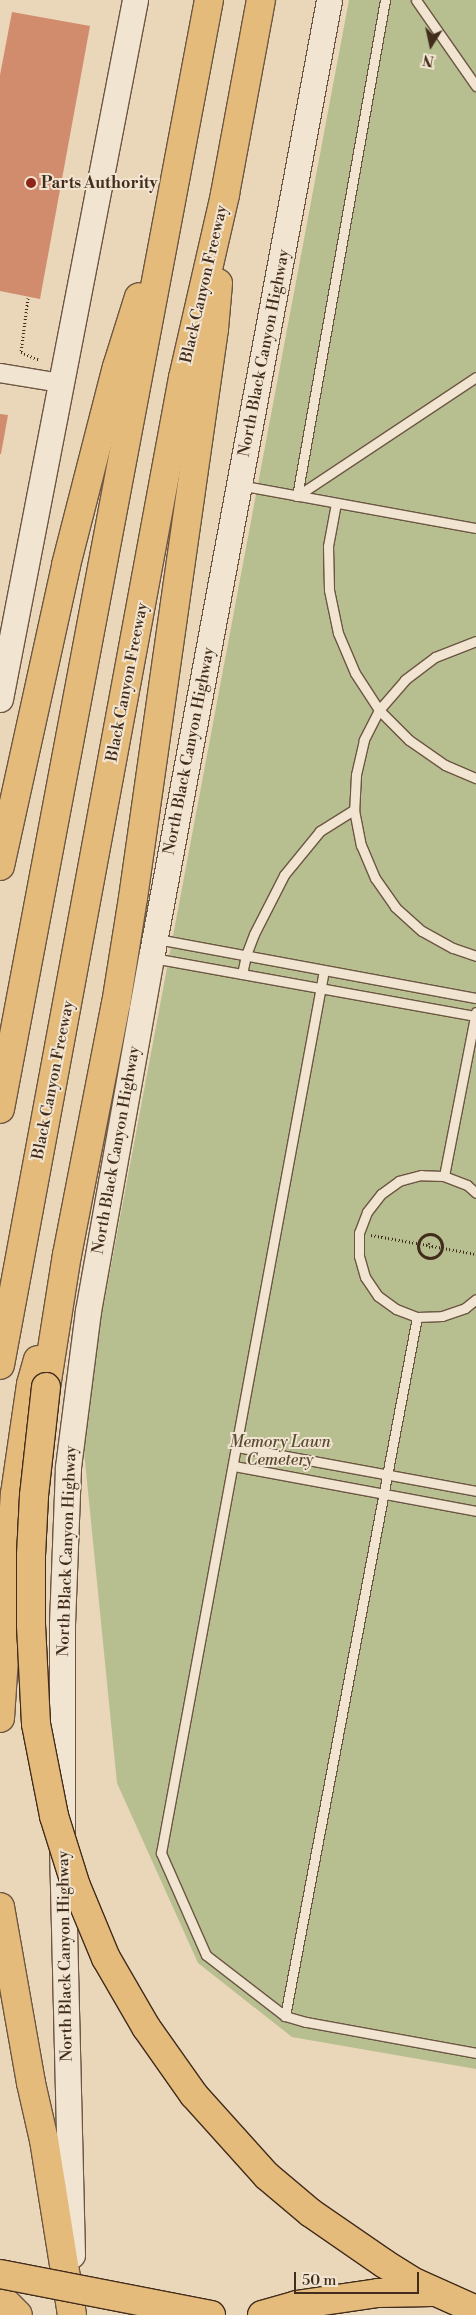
<!DOCTYPE html>
<style>
body{margin:0}
#map{position:relative;width:476px;height:2315px;overflow:hidden;background:#ead6b8;font-family:"Libre Bodoni",serif}
div>[style]{position:absolute}
[style*='--x']{left:calc(var(--x)*1px);top:calc(var(--y)*1px);width:calc(var(--w)*1px);rotate:calc(var(--a)*1deg)}
.green>*{inset:0;background:#b7be8f}
.building>*{inset:0;background:#d18c6e}
.path>*{height:3px;margin-top:-1.5px;transform-origin:0;background:repeating-linear-gradient(90deg,#422c1c 0 1px,transparent 0 3.5px)}
.path>.ring{margin:-1.5px;padding:0;box-sizing:content-box;background:none;border:3px solid #422c1c;border-radius:50%}
.roads{filter:drop-shadow(1px 0 #6c5643) drop-shadow(-1px 0 #6c5643) drop-shadow(0 1px #6c5643) drop-shadow(0 -1px #6c5643)}
.service>*{height:9px;margin:-4.5px;padding:0 4.5px;transform-origin:4.5px;border-radius:4.5px;background:#f1e4d1}
.minor>*{height:18px;margin:-9px;padding:0 9px;transform-origin:9px;border-radius:9px;background:#f1e4d1}
.secondary>*{height:25px;margin:-12.5px;padding:0 12.5px;transform-origin:12.5px;border-radius:12.5px;background:#f1e4d1}
.motorway>*{height:28px;margin:-14px;padding:0 14px;transform-origin:14px;border-radius:14px;background:#e5bb7c}
.bridges{filter:drop-shadow(1px 0 #422c1c) drop-shadow(-1px 0 #422c1c) drop-shadow(0 1px #422c1c) drop-shadow(0 -1px #422c1c)}
.motorway-bridge>*{height:28px;margin:-14px;padding:0 14px;transform-origin:14px;border-radius:14px;background:#e5bb7c}
.dots>*{width:14px;height:14px;translate:-50% -50%;box-sizing:border-box;border:2px solid #f1e4d1;border-radius:50%}
span{translate:-50% -50%;white-space:nowrap;text-align:center;line-height:1.15;-webkit-text-stroke:4px #f1e4d1;paint-order:stroke}
.poi-label{font-size:16px;color:#422c1c;font-weight:700}
.left{translate:0 -50%;text-align:left}
.street-label{font-size:16px;color:#422c1c}
.park-label{font-size:16px;color:#594933;font-style:italic}
.north{position:absolute;left:406px;top:20px;width:50px;height:50px;-webkit-text-stroke:4px #f1e4d1;paint-order:stroke;rotate:190deg;font-size:14px;font-weight:700;line-height:20px;text-align:center;color:#422c1c}
.north::after{content:'';display:block;margin:auto;width:18px;height:22px;background:#422c1c;clip-path:polygon(50% 0,100% 100%,50% 72%,0 100%)}
.scale{position:absolute;left:294px;top:2272px;width:125px;height:22px;box-sizing:border-box;border:2px solid #422c1c;border-top:0;padding-left:6px;font-size:15px;line-height:18px;white-space:nowrap;color:#422c1c;-webkit-text-stroke:4px #f1e4d1;paint-order:stroke}
</style>
<div id="map">
<div class="green">
<i style="clip-path:polygon(349px 0,476px 0,476px 2069px,292px 2037px,198px 1963px,117px 1783px,84px 1451px,92px 1367px)"></i>
</div>
<div class="building">
<i style="clip-path:polygon(12px 12px,90px 26px,40px 299px,0 291px,0 75px)"></i>
<i style="clip-path:polygon(0 414px,8px 415px,1px 454px,0 454px)"></i>
</div>
<div class="path">
<i style="--x:28;--y:298;--w:54;--a:97.4"></i>
<i style="--x:21;--y:352;--w:20;--a:24"></i>
<i class="ring" style="left:418px;top:1234px;width:21px;height:21px"></i>
<i style="--x:371;--y:1235;--w:57;--a:10.1"></i>
<i style="--x:432;--y:1246;--w:4;--a:-135"></i>
<i style="--x:429;--y:1243;--w:3;--a:135"></i>
<i style="--x:427;--y:1245;--w:3;--a:45"></i>
<i style="--x:429;--y:1247;--w:3;--a:-18"></i>
<i style="--x:432;--y:1246;--w:45;--a:10.3"></i>
</div>
<div class="roads">
<div class="service">
<i style="--x:385;--y:0;--w:504;--a:100.06"></i>
<i style="--x:297;--y:496;--w:215;--a:-33.6"></i>
<i style="--x:416;--y:0;--w:105;--a:55.1"></i>
<i style="--x:239;--y:485;--w:241;--a:10.3"></i>
<i style="--x:336;--y:503;--w:44;--a:100.5"></i>
<i style="--x:328;--y:546;--w:44;--a:88.7"></i>
<i style="--x:329;--y:590;--w:44;--a:78.2"></i>
<i style="--x:338;--y:633;--w:43;--a:67"></i>
<i style="--x:355;--y:673;--w:44;--a:57"></i>
<i style="--x:379;--y:710;--w:42;--a:45"></i>
<i style="--x:409;--y:740;--w:44;--a:34.8"></i>
<i style="--x:445;--y:765;--w:34;--a:23"></i>
<i style="--x:476;--y:641;--w:44;--a:158.7"></i>
<i style="--x:435;--y:657;--w:38;--a:143"></i>
<i style="--x:405;--y:680;--w:40;--a:131"></i>
<i style="--x:379;--y:710;--w:34;--a:117"></i>
<i style="--x:364;--y:740;--w:36;--a:103"></i>
<i style="--x:356;--y:775;--w:35;--a:93"></i>
<i style="--x:354;--y:810;--w:36;--a:79"></i>
<i style="--x:361;--y:845;--w:36;--a:67"></i>
<i style="--x:375;--y:878;--w:35;--a:55"></i>
<i style="--x:395;--y:907;--w:36;--a:42"></i>
<i style="--x:422;--y:931;--w:35;--a:29"></i>
<i style="--x:453;--y:948;--w:24;--a:19"></i>
<i style="--x:157;--y:939;--w:324;--a:10.5"></i>
<i style="--x:153;--y:958;--w:328;--a:10.2"></i>
<i style="--x:324;--y:970;--w:898;--a:100.46"></i>
<i style="--x:161;--y:1853;--w:111;--a:66.2"></i>
<i style="--x:206;--y:1955;--w:100;--a:37.7"></i>
<i style="--x:285;--y:2016;--w:22;--a:16"></i>
<i style="--x:306;--y:2022;--w:173;--a:10.3"></i>
<i style="--x:242;--y:974;--w:19;--a:-78"></i>
<i style="--x:246;--y:955;--w:22;--a:-69"></i>
<i style="--x:254;--y:934;--w:66;--a:-63"></i>
<i style="--x:284;--y:875;--w:57;--a:-50.7"></i>
<i style="--x:320;--y:831;--w:40;--a:-32"></i>
<i style="--x:444;--y:1176;--w:167;--a:-79"></i>
<i style="--x:476;--y:1193;--w:12;--a:-138"></i>
<i style="--x:467;--y:1185;--w:25;--a:-159"></i>
<i style="--x:444;--y:1176;--w:23;--a:-178"></i>
<i style="--x:421;--y:1175;--w:23;--a:165"></i>
<i style="--x:399;--y:1181;--w:22;--a:144"></i>
<i style="--x:381;--y:1194;--w:23;--a:128"></i>
<i style="--x:367;--y:1212;--w:22;--a:111"></i>
<i style="--x:359;--y:1233;--w:23;--a:90"></i>
<i style="--x:359;--y:1256;--w:22;--a:74"></i>
<i style="--x:365;--y:1277;--w:23;--a:56"></i>
<i style="--x:378;--y:1296;--w:22;--a:36"></i>
<i style="--x:396;--y:1309;--w:22;--a:21"></i>
<i style="--x:417;--y:1317;--w:25;--a:-2"></i>
<i style="--x:442;--y:1316;--w:24;--a:-19"></i>
<i style="--x:465;--y:1308;--w:14;--a:-39"></i>
<i style="--x:237;--y:1447;--w:243;--a:10.4"></i>
<i style="--x:234;--y:1466;--w:246;--a:10.5"></i>
<i style="--x:285;--y:2016;--w:711;--a:-79.31"></i>
</div>
<div class="minor">
<i style="--x:0;--y:373;--w:62;--a:9.3"></i>
</div>
<div class="secondary">
<i style="--x:0;--y:699;--w:712;--a:-79.07"></i>
<i style="--x:72;--y:2255;--w:409;--a:-91.4"></i>
<i style="--x:62;--y:1846;--w:222;--a:-90"></i>
<i style="--x:62;--y:1624;--w:157;--a:-87.8"></i>
<i style="--x:68;--y:1467;--w:157;--a:-82.7"></i>
<i style="--x:88;--y:1311;--w:359;--a:-79.9"></i>
<i style="--x:151;--y:958;--w:974;--a:-79.47"></i>
</div>
<div class="motorway">
<i style="--x:0;--y:866;--w:308;--a:-77.6"></i>
<i style="--x:66;--y:565;--w:204;--a:-75.6"></i>
<i style="--x:117;--y:367;--w:73;--a:-72.6"></i>
<i style="--x:0;--y:1109;--w:1129;--a:-79.33"></i>
<i style="--x:0;--y:1365;--w:1004;--a:-79.5"></i>
<i style="--x:183;--y:378;--w:189;--a:-77.1"></i>
<i style="--x:225;--y:194;--w:197;--a:-79.5"></i>
<i style="--x:46;--y:1387;--w:134;--a:-81"></i>
<i style="--x:67;--y:1255;--w:256;--a:-79"></i>
<i style="--x:116;--y:1004;--w:107;--a:-80.9"></i>
<i style="--x:133;--y:898;--w:575;--a:-81.9"></i>
<i style="--x:214;--y:329;--w:46;--a:-85"></i>
<i style="--x:0;--y:1718;--w:225;--a:-86.2"></i>
<i style="--x:15;--y:1494;--w:111;--a:-81.7"></i>
<i style="--x:31;--y:1384;--w:25;--a:-74"></i>
<i style="--x:0;--y:1907;--w:179;--a:80"></i>
<i style="--x:31;--y:2083;--w:58;--a:77.2"></i>
<i style="--x:44;--y:2140;--w:177;--a:80.9"></i>
<i style="--x:0;--y:2297;--w:25;--a:45"></i>
</div>
</div>
<div class="bridges">
<div class="motorway-bridge">
<i style="--x:46;--y:1387;--w:110;--a:96.3"></i>
<i style="--x:34;--y:1496;--w:60;--a:92.9"></i>
<i style="--x:31;--y:1556;--w:69;--a:90"></i>
<i style="--x:31;--y:1625;--w:99;--a:87.1"></i>
<i style="--x:36;--y:1724;--w:94;--a:78.9"></i>
<i style="--x:54;--y:1816;--w:73;--a:72.6"></i>
<i style="--x:76;--y:1886;--w:78;--a:67.4"></i>
<i style="--x:106;--y:1958;--w:80;--a:59.9"></i>
<i style="--x:146;--y:2027;--w:83;--a:54.8"></i>
<i style="--x:194;--y:2095;--w:109;--a:48"></i>
<i style="--x:267;--y:2176;--w:57;--a:40.1"></i>
<i style="--x:311;--y:2213;--w:90;--a:34.6"></i>
<i style="--x:385;--y:2264;--w:36;--a:32"></i>
<i style="--x:416;--y:2283;--w:66;--a:24.2"></i>
<i style="--x:0;--y:2274;--w:215;--a:11"></i>
<i style="--x:262;--y:2315;--w:35;--a:-16"></i>
<i style="--x:296;--y:2305;--w:83;--a:-8.3"></i>
<i style="--x:378;--y:2293;--w:54;--a:-1.1"></i>
</div>
</div>
<div class="dots">
<i style="left:31px;top:183px;background:#8f2418"></i>
</div>
<div class="poi-label">
<span class="left" style="left:41px;top:183px">Parts Authority</span>
</div>
<div class="street-label">
<span style="left:204px;top:284px;rotate:-77deg">Black Canyon Freeway</span>
<span style="left:264px;top:353px;rotate:-79deg">North Black Canyon Highway</span>
<span style="left:127px;top:682px;rotate:-79deg">Black Canyon Freeway</span>
<span style="left:189px;top:751px;rotate:-79deg">North Black Canyon Highway</span>
<span style="left:53px;top:1080px;rotate:-79deg">Black Canyon Freeway</span>
<span style="left:116px;top:1150px;rotate:-80deg">North Black Canyon Highway</span>
<span style="left:67px;top:1551px;rotate:-88deg">North Black Canyon Highway</span>
<span style="left:65px;top:1956px;rotate:-91deg">North Black Canyon Highway</span>
</div>
<div class="park-label">
<span style="left:280px;top:1451px">Memory Lawn<br>Cemetery</span>
</div>
<div class="north">N</div>
<div class="scale">50 m</div>
</div>
